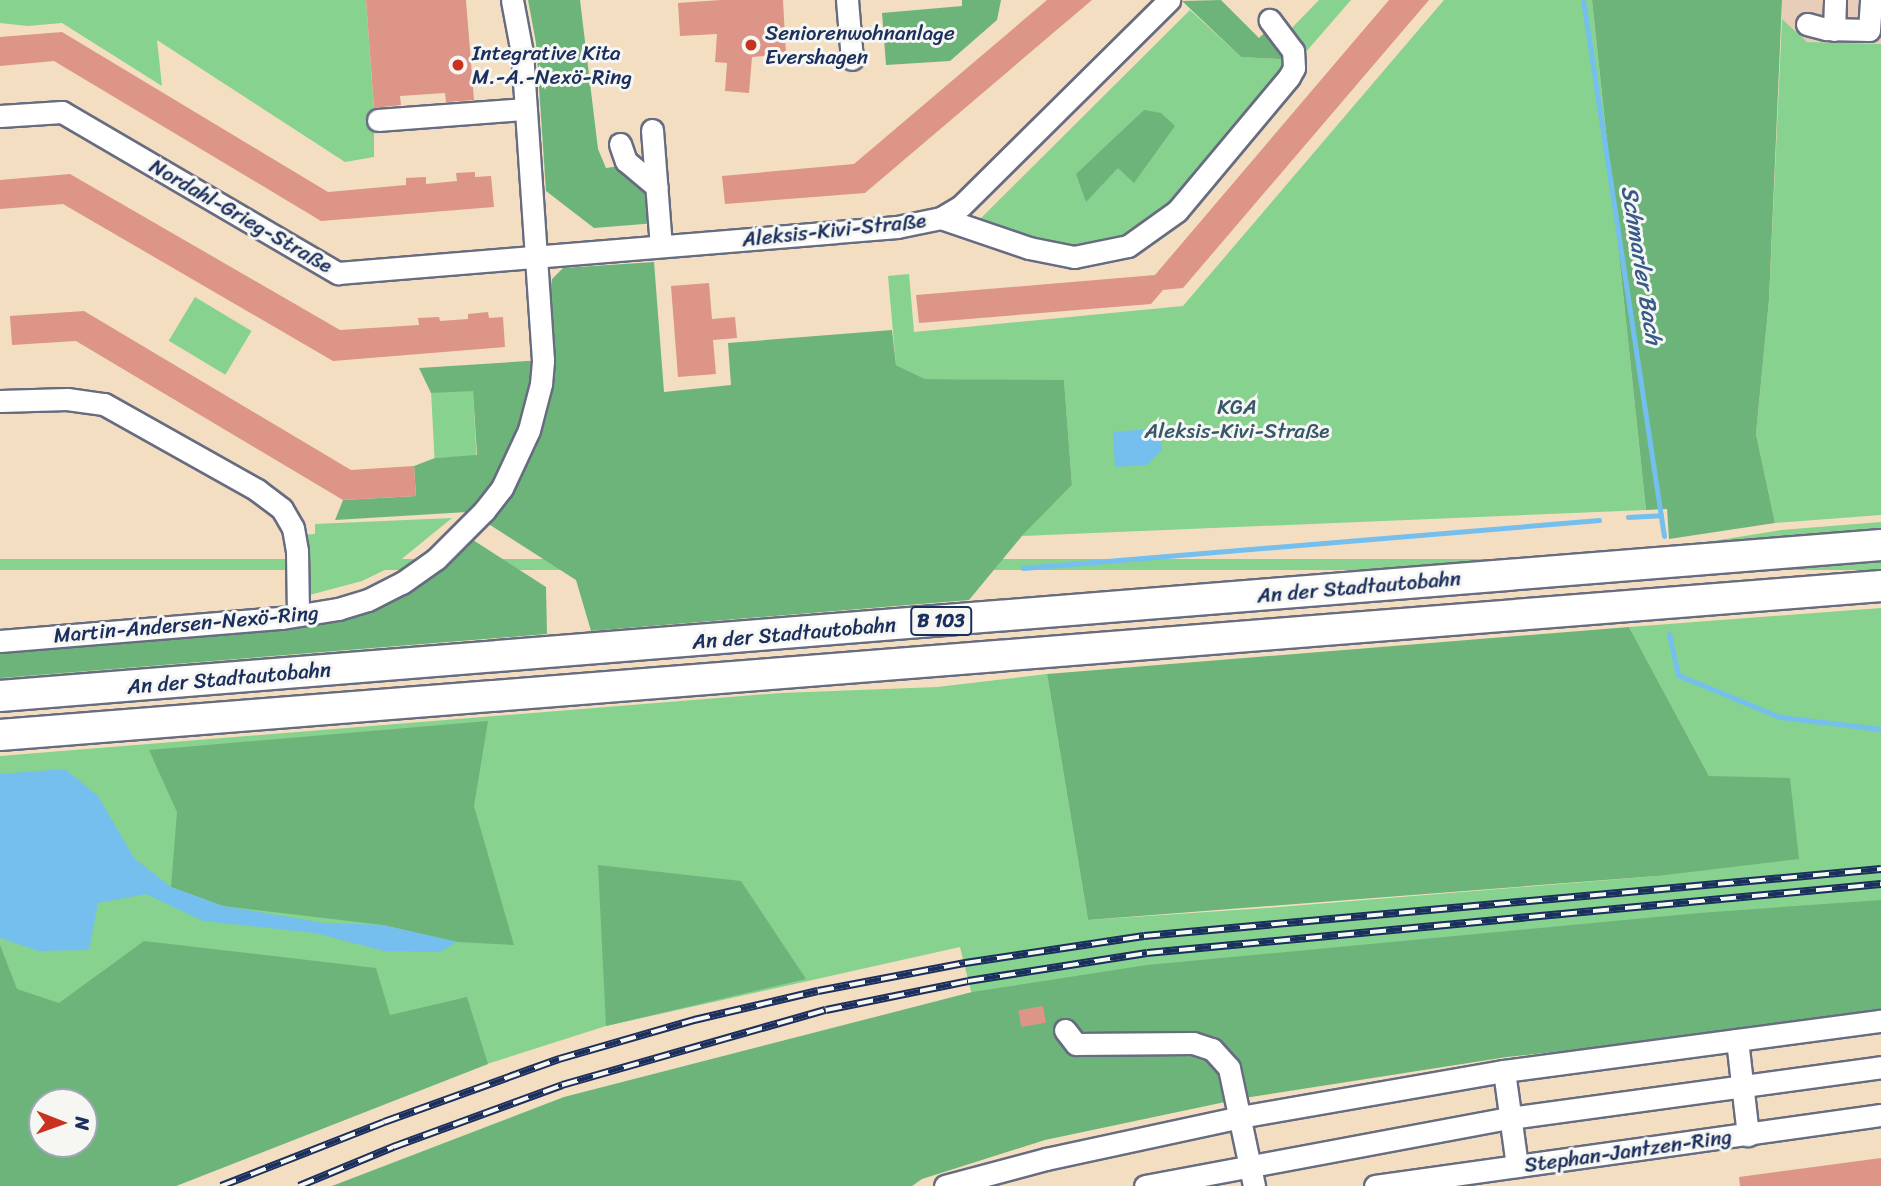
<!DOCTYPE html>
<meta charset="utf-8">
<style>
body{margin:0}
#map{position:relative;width:1881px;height:1186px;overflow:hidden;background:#f3dec2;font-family:Sriracha,sans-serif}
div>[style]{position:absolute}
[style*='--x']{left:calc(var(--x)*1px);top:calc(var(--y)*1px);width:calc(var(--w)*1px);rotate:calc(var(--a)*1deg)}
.built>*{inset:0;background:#e8ceb9}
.green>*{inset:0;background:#87d28f;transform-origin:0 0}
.forest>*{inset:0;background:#6db47a}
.water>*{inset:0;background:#74bfed}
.stream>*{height:5px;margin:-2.5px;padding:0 2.5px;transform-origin:2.5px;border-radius:2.5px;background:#74bfed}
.building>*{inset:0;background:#dc9587;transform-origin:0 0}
.roads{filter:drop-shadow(2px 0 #676c81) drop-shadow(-2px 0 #676c81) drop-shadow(0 2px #676c81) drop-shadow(0 -2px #676c81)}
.minor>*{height:21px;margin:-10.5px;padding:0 10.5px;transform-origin:10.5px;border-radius:10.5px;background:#fff}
.highway>*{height:30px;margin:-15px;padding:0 15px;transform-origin:15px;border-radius:15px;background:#fff}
.rail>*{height:8px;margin-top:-4px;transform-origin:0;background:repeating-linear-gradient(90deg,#f6f6f2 0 16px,#1b2f5e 0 32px);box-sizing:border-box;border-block:2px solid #1b2f5e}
.dots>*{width:19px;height:19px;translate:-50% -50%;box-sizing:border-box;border:4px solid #f6f6f2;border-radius:50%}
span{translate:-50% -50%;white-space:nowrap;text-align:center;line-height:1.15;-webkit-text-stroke:6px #f6f6f2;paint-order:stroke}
.shield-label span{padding:2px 5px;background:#f6f6f2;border:2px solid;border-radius:5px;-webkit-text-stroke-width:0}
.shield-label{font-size:19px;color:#1b2f5e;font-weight:700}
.poi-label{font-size:21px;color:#1b2f5e}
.left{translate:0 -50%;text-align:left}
.street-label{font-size:21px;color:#1b2f5e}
.park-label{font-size:21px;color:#36586a}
.water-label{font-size:23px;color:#365a89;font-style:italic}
.north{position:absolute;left:28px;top:1088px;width:70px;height:70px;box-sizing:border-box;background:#f6f6f2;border:2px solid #9ea6b7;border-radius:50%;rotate:91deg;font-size:19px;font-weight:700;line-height:28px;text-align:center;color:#1b2f5e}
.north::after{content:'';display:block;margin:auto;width:24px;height:32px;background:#c8321e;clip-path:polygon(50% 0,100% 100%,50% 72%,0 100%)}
</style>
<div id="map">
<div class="built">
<i style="clip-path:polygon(1782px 0,1881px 0,1881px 44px,1806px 42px,1782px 19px)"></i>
</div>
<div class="green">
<i style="clip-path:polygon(0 0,366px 0,374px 110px,374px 157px,345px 162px,157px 40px,162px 86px,62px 23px,28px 26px,0 23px)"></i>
<i style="clip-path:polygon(1319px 0,1351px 0,1305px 53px,1290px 42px,1286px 34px)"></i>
<i style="clip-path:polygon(1444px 0,1592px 0,1646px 510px,1022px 536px,1072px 485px,1064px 381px,925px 379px,896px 365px,888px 276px,909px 274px,914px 332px,1183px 306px)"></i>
<i style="clip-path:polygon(1190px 10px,1241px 57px,1295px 60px,1177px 211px,1099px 253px,974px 225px)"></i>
<i style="clip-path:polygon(1782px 19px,1807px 42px,1881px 44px,1881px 515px,1775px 523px,1756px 434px,1769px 300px)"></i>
<i style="left:195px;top:297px;width:66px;height:51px;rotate:31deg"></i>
<i style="left:473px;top:390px;width:66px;height:42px;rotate:87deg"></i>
<i style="clip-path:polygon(452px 518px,393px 566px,362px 581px,302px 597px,302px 535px,315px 534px,315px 524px)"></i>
<i style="clip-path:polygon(1881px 522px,1881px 529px,1733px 543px,0 684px,0 678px,1682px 546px,1781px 530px)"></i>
<i style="left:1881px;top:559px;width:11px;height:1887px;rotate:90deg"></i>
<i style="clip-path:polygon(evenodd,1881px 608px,1881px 1001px,985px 1048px,960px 947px,606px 1026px,487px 1064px,176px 1186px,0 1186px,0 756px,781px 693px,937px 687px,1047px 674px,1088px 920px,1266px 908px,1657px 876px,1709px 776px,1629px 627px,1881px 608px,42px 1102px,84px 1102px,84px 1144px,42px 1144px,42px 1102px)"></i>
</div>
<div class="forest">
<i style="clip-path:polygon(528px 0,580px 0,598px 149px,606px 168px,649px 162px,656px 223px,594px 228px,546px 191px,536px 43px)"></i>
<i style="clip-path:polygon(962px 0,1001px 0,997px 20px,950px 61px,886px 65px,882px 13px,962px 6px)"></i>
<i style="clip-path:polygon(1221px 0,1259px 38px,1272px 26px,1295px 60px,1241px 57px,1182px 1px)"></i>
<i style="clip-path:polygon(1592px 0,1782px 0,1769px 300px,1756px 434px,1775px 523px,1669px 539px,1667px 509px,1646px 510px)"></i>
<i style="clip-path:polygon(1144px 110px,1161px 113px,1175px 126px,1134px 183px,1118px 168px,1086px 202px,1076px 174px)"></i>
<i style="clip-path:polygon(654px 262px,664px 392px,731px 385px,728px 343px,892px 330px,896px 365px,925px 379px,1064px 380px,1072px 485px,1022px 536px,969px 600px,591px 631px,576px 580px,487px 523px,522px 464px,552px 279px,563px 268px)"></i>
<i style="clip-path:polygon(543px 360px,541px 384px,484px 511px,335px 520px,343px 500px,416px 496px,414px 466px,435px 458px,477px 455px,473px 391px,431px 393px,419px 368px)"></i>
<i style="clip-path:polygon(473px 540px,546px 587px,547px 634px,0 678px,0 649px,368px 609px,404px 594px,442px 567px)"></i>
<i style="clip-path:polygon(1629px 627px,1709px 776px,1790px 778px,1799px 859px,1657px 876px,1088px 920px,1047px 674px)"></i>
<i style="clip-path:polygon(488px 721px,474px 806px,514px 945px,457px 942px,383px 925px,223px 906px,171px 887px,177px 812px,149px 750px)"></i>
<i style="clip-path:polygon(598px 865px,741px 881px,806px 979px,606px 1026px)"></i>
<i style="clip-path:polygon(1881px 900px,1881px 1016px,1507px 1057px,1244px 1098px,1045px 1140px,922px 1179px,912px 1186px,332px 1186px,564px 1097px,972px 992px,1147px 965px,1699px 913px)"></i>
<i style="clip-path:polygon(evenodd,144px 941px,376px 968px,390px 1015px,467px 997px,488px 1064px,176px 1186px,0 1186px,0 945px,17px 989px,59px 1003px,144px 941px,42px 1102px,84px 1102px,84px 1144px,42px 1144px,42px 1102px)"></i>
</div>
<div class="water">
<i style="clip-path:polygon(1161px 428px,1162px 450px,1147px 465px,1115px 467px,1113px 432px)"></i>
<i style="clip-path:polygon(65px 769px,98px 796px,134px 858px,171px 887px,223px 906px,324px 923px,383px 925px,457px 942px,440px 952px,384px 951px,315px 933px,203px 921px,146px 894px,98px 903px,89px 950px,39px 951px,0 938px,0 774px)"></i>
</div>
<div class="stream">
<i style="--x:1583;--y:0;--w:542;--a:81.41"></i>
<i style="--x:1628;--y:517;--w:33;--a:-3"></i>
<i style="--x:1023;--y:568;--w:578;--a:-4.76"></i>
<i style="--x:1669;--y:634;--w:42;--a:77.6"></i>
<i style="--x:1678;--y:675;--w:110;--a:22.4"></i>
<i style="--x:1780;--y:717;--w:102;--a:6.8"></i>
</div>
<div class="building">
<i style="clip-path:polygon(366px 0,466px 0,474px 100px,446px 102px,445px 93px,400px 96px,401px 105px,374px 108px)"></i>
<i style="clip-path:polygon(721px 0,783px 0,786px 54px,752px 57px,749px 93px,725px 91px,727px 63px,715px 62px,717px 34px,680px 36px,678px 3px)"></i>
<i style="clip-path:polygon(1047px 0,1092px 0,865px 193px,725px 204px,722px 176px,854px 164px)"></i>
<i style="clip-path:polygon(1389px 0,1429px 0,1183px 288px,1163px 290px,1151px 304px,919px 323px,916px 295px,1155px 275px)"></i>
<i style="clip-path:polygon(62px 32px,328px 192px,406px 185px,406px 178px,426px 177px,426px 184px,457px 181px,456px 173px,475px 172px,475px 177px,491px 176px,494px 207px,321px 221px,54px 61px,0 66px,0 37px)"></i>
<i style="clip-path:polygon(70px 174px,340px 330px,419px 325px,418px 318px,439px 317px,440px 321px,468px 319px,468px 314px,488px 312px,489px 318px,503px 317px,505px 347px,333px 361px,63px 204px,0 209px,0 180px)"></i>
<i style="clip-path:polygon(709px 283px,712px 319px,735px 317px,737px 338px,713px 340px,716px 374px,678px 377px,671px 286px)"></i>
<i style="clip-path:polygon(84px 311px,351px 470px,414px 466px,416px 496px,343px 500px,76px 341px,12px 345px,10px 316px)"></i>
<i style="left:1043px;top:1006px;width:17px;height:25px;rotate:80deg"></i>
<i style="clip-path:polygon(1881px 1158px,1881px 1186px,1740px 1186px,1739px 1177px)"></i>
</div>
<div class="roads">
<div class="minor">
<i style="--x:847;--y:0;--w:59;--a:85.2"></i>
<i style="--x:1807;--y:24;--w:20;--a:15"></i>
<i style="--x:1826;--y:29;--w:43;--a:1.3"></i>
<i style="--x:1869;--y:30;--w:30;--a:-86"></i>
<i style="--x:1834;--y:30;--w:30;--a:-88"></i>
<i style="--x:0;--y:116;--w:62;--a:-3.7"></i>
<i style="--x:62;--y:112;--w:320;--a:30.3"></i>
<i style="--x:338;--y:273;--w:561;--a:-4.7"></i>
<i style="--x:897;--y:227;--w:45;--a:-11.6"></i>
<i style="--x:941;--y:218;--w:23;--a:-31"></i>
<i style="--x:961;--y:206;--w:293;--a:-44.7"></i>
<i style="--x:378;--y:120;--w:148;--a:-4.3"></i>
<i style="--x:652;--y:130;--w:116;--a:85.6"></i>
<i style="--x:620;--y:144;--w:18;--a:71"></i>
<i style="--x:626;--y:161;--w:40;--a:40"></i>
<i style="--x:941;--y:218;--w:93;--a:18.8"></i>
<i style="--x:1029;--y:248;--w:46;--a:11.3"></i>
<i style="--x:1074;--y:257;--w:55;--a:-11.5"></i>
<i style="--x:1128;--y:246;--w:60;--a:-35.5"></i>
<i style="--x:1177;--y:211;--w:175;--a:-50.1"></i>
<i style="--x:1289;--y:77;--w:10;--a:-61"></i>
<i style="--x:1294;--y:68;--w:17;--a:-93"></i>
<i style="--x:1293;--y:51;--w:39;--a:-127"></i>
<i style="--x:0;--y:401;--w:67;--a:-1.7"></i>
<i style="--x:67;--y:399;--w:37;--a:8"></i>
<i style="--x:104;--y:404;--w:176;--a:29.3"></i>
<i style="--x:257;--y:490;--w:31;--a:37"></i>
<i style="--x:282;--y:509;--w:22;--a:60"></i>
<i style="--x:293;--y:528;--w:23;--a:80"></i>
<i style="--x:297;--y:551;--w:64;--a:89.1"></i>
<i style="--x:0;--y:641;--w:283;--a:-4.7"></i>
<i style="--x:282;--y:618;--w:57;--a:-9.1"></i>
<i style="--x:338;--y:609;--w:31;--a:-17"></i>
<i style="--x:368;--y:600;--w:38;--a:-27"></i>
<i style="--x:402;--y:583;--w:42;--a:-35.2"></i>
<i style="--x:436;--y:559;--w:68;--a:-45"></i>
<i style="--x:484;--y:511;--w:29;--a:-52"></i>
<i style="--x:502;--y:488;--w:64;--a:-65"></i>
<i style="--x:529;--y:430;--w:48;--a:-75.4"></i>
<i style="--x:541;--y:384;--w:24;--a:-85"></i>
<i style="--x:543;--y:360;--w:308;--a:-93.9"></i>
<i style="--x:522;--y:53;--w:54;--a:-100.7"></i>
<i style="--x:1065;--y:1030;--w:18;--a:52"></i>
<i style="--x:1076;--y:1044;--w:117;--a:-0.5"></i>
<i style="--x:1193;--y:1043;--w:20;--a:18"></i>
<i style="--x:1212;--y:1049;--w:25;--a:48"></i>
<i style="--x:1229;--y:1068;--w:121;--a:78"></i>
<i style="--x:1737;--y:1040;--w:96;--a:83.4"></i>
<i style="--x:1504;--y:1071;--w:96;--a:82.2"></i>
<i style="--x:945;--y:1186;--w:105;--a:-15"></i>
<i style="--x:1046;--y:1159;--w:198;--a:-12.2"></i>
<i style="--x:1240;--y:1117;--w:268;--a:-9.9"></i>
<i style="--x:1504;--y:1071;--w:380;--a:-7.6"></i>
<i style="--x:1145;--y:1186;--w:371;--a:-10.6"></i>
<i style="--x:1510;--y:1118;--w:374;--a:-7.8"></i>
<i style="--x:1375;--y:1186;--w:511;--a:-7.99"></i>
</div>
<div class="highway">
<i style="--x:0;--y:696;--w:1887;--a:-4.59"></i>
<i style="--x:0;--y:735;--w:1887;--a:-4.53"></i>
</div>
</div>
<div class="rail">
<i style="--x:221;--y:1186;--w:175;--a:-21.4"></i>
<i style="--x:384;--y:1122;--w:186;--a:-19.8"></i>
<i style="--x:559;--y:1059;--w:141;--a:-16.1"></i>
<i style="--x:694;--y:1020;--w:127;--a:-13.2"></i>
<i style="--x:818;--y:991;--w:150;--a:-10.8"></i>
<i style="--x:965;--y:963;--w:181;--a:-8.6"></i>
<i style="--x:1144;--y:936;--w:740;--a:-5.19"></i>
<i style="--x:299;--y:1186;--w:102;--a:-22.5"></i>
<i style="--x:393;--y:1147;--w:180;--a:-20.1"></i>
<i style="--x:562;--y:1085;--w:274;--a:-15.9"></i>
<i style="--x:826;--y:1010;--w:145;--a:-11.5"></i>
<i style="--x:968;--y:981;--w:181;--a:-8.9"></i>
<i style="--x:1147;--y:953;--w:737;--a:-5.37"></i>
</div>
<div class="dots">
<i style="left:751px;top:45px;background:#c8321e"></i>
<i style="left:458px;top:65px;background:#c8321e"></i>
</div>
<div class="shield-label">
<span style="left:941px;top:621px">B 103</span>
</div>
<div class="poi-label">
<span class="left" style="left:765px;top:45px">Seniorenwohnanlage<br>Evershagen</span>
<span class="left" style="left:472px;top:65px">Integrative Kita<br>M.-A.-Nexö-Ring</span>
</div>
<div class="street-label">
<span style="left:241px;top:216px;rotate:30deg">Nordahl-Grieg-Straße</span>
<span style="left:834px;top:230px;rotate:-6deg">Aleksis-Kivi-Straße</span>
<span style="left:1359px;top:587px;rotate:-5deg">An der Stadtautobahn</span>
<span style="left:186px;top:624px;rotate:-5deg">Martin-Andersen-Nexö-Ring</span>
<span style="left:794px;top:633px;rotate:-5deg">An der Stadtautobahn</span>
<span style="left:229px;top:678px;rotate:-5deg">An der Stadtautobahn</span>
<span style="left:1628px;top:1151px;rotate:-8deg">Stephan-Jantzen-Ring</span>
</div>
<div class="park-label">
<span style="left:1237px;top:419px">KGA<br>Aleksis-Kivi-Straße</span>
</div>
<div class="water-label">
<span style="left:1641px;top:265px;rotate:81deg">Schmarler Bach</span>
</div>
<div class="north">N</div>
</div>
